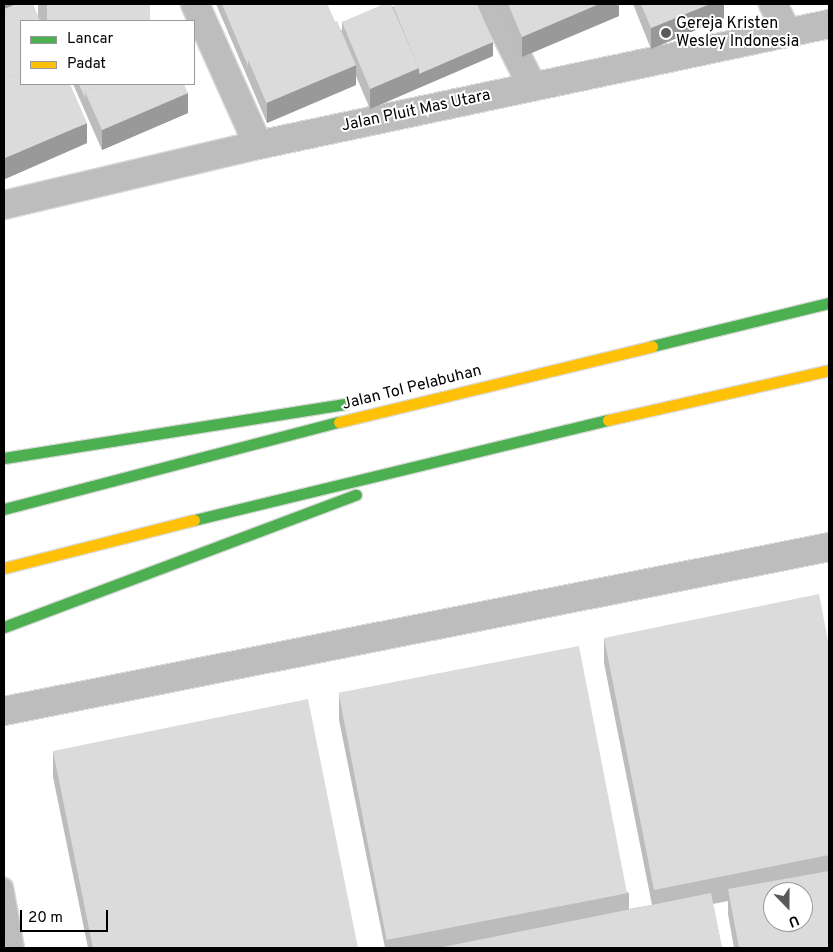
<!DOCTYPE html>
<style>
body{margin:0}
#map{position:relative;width:833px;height:952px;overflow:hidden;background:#fff;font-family:Overpass,sans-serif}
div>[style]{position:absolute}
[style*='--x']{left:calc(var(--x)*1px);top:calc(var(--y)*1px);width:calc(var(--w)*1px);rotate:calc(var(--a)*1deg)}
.roads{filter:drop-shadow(1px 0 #dbdbdb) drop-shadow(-1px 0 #dbdbdb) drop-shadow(0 1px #dbdbdb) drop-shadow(0 -1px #dbdbdb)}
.lane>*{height:18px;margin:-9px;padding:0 9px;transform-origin:9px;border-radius:9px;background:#bdbdbd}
.street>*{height:28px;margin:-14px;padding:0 14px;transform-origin:14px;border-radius:14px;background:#bdbdbd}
.fast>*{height:11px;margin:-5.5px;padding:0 5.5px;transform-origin:5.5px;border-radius:5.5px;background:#4caf50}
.slow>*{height:11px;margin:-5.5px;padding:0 5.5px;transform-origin:5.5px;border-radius:5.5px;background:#ffc107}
.wall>*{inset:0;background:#bcbcbc;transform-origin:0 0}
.shaded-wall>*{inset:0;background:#999}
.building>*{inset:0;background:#dbdbdb;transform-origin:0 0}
.dots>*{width:14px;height:14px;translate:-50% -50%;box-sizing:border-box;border:2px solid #fff;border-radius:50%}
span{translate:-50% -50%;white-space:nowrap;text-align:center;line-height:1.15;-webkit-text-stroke:4px #fff;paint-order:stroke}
.poi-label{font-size:16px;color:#000}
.left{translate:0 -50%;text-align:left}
.street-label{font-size:16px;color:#000}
.frame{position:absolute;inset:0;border:5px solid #000;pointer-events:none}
.legend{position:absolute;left:20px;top:20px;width:175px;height:65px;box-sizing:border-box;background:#fff;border:1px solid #999;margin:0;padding:6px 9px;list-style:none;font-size:15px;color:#000}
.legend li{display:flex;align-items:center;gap:10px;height:25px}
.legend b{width:25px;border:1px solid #999}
.north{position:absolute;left:763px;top:882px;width:50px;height:50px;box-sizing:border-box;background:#fff;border:1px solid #999;border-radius:50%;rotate:158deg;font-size:14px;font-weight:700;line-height:20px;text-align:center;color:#000}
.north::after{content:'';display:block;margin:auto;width:18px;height:22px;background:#595959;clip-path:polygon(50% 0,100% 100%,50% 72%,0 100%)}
.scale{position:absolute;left:20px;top:910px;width:88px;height:22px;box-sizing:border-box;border:2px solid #000;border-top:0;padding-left:6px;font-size:15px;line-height:18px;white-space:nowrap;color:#000;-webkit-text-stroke:4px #fff;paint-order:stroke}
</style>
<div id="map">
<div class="roads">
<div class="lane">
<i style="--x:4;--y:887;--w:62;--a:79.8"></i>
</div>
<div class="street">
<i style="--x:195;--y:4;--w:154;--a:65.9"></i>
<i style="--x:491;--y:4;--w:92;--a:63.4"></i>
<i style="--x:773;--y:4;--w:30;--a:64"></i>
<i style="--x:4;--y:205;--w:261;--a:-13.3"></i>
<i style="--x:258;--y:145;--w:584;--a:-11.96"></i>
<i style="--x:4;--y:711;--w:841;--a:-11.24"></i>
</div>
<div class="fast">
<i style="--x:652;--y:346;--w:182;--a:-13.7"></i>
<i style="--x:4;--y:458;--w:345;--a:-9"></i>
<i style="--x:4;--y:509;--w:346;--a:-14.6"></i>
<i style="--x:194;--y:520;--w:426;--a:-13.6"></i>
<i style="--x:4;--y:627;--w:376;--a:-20.6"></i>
</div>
<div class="slow">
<i style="--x:608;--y:420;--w:227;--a:-12.7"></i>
<i style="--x:339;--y:422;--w:322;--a:-13.6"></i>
<i style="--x:4;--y:568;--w:196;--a:-14.2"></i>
</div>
</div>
<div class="wall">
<i style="clip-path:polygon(4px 4px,87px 143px,5px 179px,4px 175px)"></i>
<i style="left:38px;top:4px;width:112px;height:19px"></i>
<i style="clip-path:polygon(216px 4px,327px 4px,335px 22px,342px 31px,342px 22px,393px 6px,493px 56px,370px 109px,356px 76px,356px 85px,267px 123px)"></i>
<i style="clip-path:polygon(500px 4px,619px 4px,619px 16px,522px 57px)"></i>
<i style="clip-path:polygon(633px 4px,724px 4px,724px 18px,651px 49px)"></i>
<i style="clip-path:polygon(73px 84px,184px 84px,188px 113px,102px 150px)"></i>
<i style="clip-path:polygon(604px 638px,829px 646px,829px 948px,734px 948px,728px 914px,728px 901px,713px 904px,722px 948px,385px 948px,339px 720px,339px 695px,629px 893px,629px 909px,652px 905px,604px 663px)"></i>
<i style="clip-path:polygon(53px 751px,358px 948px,88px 948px,53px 777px)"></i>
</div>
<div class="shaded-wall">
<i style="clip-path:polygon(4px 4px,30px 4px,4px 23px)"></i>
<i style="clip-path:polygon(599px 4px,619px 4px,619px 16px,522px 57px,522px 37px)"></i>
<i style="clip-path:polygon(710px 4px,724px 4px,724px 18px,651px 49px,651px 28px)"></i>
<i style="clip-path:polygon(493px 42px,493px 56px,370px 109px,370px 89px,419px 68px)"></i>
<i style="clip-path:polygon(356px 65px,356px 85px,267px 123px,267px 102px)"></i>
<i style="clip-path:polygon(188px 93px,188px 113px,102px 150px,102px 130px)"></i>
<i style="clip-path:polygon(87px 123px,87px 143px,5px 179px,5px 158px)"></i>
</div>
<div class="building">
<i style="clip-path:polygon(16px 4px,33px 4px,40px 21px,21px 21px,21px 72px,4px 79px,4px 9px)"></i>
<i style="left:47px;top:4px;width:103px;height:19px"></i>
<i style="clip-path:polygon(222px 4px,327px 4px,335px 22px,248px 60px,248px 66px)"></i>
<i style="clip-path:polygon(384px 4px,391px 4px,419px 68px,370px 89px,342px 22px)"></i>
<i style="clip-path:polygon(399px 4px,477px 4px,493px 42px,419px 74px,419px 68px,393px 6px)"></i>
<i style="clip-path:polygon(508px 4px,599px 4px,522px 37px)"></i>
<i style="clip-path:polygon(641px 4px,710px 4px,651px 28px)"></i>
<i style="left:337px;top:21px;width:48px;height:97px;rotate:67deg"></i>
<i style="clip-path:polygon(21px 72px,21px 84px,70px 84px,87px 123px,5px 158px,4px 155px,4px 79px)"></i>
<i style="clip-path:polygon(79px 84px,105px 84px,85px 92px,85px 98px)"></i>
<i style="clip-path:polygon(105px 84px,184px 84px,188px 93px,102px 130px,85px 92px)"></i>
<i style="clip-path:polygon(819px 594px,829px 646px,829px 855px,654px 890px,604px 638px)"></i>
<i style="left:579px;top:646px;width:252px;height:245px;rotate:79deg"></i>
<i style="clip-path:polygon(308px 699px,358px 948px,93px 948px,53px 751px)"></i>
<i style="clip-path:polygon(evenodd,829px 871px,829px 948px,739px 948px,728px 889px,829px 871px,773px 892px,803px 892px,803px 922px,773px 922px,773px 892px)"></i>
<i style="clip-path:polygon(711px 893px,722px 948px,438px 948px)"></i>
</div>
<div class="dots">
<i style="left:666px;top:33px;background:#595959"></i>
</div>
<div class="poi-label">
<span class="left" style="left:676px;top:33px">Gereja Kristen<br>Wesley Indonesia</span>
</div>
<div class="street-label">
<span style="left:416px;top:111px;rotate:-12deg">Jalan Pluit Mas Utara</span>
<span style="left:412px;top:388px;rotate:-14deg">Jalan Tol Pelabuhan</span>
</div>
<div class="frame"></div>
<ul class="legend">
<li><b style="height:6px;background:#4caf50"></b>Lancar</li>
<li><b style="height:6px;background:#ffc107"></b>Padat</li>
</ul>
<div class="north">U</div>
<div class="scale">20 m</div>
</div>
